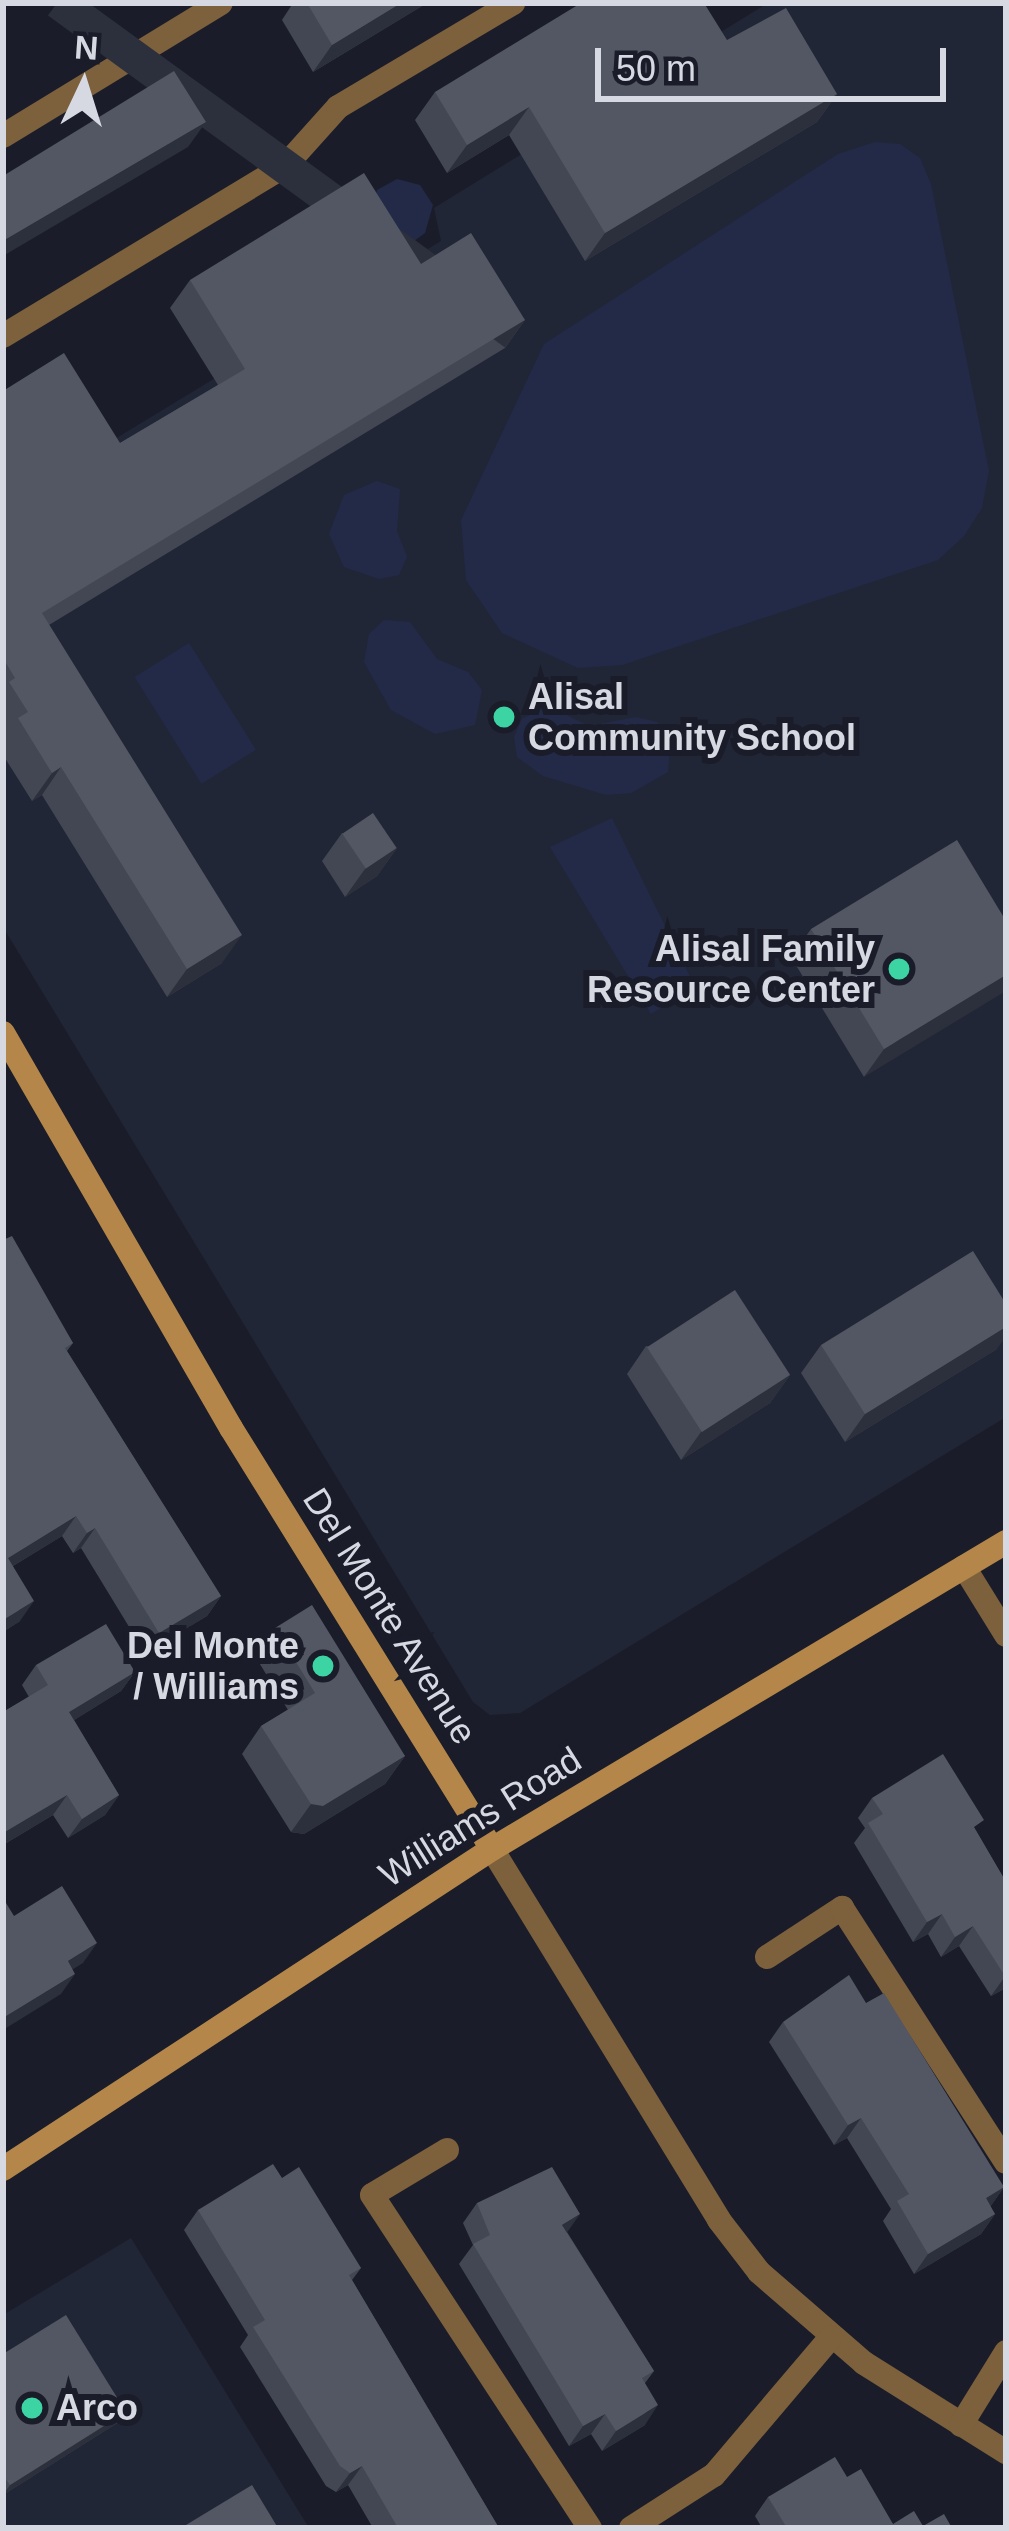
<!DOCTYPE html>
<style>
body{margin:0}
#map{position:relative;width:1009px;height:2531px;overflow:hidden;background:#1a1d29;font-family:Arial,sans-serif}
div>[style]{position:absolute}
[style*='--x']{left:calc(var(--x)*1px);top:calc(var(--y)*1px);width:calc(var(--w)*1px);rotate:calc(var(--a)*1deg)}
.built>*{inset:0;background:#212636}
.green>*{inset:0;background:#222a48;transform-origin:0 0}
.street>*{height:24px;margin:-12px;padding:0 12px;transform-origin:12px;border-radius:12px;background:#7d603c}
.secondary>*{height:24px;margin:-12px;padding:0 12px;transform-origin:12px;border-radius:12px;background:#b48649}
.wall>*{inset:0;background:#434754}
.shaded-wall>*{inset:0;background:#2c303c;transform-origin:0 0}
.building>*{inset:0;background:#535763;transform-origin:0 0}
.dots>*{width:33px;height:33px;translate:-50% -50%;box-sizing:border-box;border:6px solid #1a1d29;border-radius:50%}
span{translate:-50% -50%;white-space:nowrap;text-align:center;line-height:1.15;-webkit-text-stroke:12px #1a1d29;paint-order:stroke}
.poi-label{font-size:36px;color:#d7d9e2;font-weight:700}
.left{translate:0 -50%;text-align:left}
.right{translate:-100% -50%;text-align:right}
.street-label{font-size:36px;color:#d7d9e2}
.frame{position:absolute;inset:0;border:6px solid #d7d9e2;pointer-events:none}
.north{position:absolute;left:24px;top:24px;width:120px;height:120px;-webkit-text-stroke:9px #1a1d29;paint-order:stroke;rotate:4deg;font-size:33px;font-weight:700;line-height:48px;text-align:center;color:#d7d9e2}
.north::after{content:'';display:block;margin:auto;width:42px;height:54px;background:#d7d9e2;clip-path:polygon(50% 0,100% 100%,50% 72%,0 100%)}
.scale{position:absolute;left:595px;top:48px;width:351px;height:54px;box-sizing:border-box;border:6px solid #d7d9e2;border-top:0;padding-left:15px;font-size:36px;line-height:42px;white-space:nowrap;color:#d7d9e2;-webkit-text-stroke:9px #1a1d29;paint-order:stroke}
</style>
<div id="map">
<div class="built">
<i style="clip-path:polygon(768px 3px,1006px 3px,1006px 1417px,520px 1713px,490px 1715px,473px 1702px,3px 927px,3px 507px,441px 241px,434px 208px)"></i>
<i style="clip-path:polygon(131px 2238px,309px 2528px,3px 2528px,3px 2315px)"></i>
</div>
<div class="green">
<i style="clip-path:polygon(875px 142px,900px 144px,920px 158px,931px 184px,989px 471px,982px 508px,964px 536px,938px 560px,622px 665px,578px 668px,502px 633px,466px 580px,461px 520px,544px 344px,838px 154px)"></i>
<i style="clip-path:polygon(397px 179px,420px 185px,433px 205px,425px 233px,410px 244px,368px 232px,377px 190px)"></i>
<i style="clip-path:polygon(377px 481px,400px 489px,397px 531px,407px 557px,399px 575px,379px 579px,344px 567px,329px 534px,344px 495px)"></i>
<i style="clip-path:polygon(384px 620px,410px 622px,437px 659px,468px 672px,482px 690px,475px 725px,435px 734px,391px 710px,364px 662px,369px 634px)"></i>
<i style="left:189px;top:643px;width:126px;height:64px;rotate:58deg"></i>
<i style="clip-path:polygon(548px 706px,589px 726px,636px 717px,657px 722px,671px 736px,668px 772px,631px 793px,606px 795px,543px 776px,517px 757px,514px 737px,522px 719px)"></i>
<i style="clip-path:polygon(612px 818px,695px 987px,651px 1014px,550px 847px)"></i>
</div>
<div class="street">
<i style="--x:3;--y:136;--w:255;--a:-31.4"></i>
<i style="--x:3;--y:336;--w:329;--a:-31.1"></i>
<i style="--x:285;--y:166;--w:79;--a:-48.1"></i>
<i style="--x:338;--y:107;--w:204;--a:-30.7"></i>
<i style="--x:964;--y:1567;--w:80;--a:58.3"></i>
<i style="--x:492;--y:1849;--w:435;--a:58.5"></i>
<i style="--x:719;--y:2220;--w:66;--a:52.4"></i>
<i style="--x:759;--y:2272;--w:139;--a:40.9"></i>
<i style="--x:864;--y:2363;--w:168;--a:32.1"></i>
<i style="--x:767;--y:1957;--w:90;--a:-33.2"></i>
<i style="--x:842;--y:1908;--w:302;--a:57.2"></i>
<i style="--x:447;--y:2150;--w:87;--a:149"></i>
<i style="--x:372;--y:2195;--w:398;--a:56.8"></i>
<i style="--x:961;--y:2425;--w:86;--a:-58.3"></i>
<i style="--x:631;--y:2528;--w:98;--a:-32.6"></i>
<i style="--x:714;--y:2475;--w:180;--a:-49.7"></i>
</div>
<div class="secondary">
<i style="--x:3;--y:1033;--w:456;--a:60"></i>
<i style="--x:231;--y:1428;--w:495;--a:58.2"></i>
<i style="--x:3;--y:2169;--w:584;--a:-33.2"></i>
<i style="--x:492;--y:1849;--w:599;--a:-30.85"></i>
</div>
<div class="wall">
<i style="clip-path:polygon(293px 3px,427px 3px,313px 72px,282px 20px)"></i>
<i style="clip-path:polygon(727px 40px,837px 94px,817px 122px,585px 261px,509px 135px,447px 173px,415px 120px,435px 92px)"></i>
<i style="clip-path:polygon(421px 264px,525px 320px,505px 348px,49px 625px,222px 963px,167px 997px,42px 795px,32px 801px,3px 755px,3px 739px,6px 736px,3px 732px,3px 391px,120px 443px,218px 385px,170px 308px,190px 280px)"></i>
<i style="clip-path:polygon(342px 833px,397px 848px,377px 876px,345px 897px,322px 861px)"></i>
<i style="clip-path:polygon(1006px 921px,864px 1077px,791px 957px,811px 929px)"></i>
<i style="clip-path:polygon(3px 1240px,73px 1343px,67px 1351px,221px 1596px,207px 1616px,145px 1653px,81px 1548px,73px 1553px,62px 1536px,13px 1566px,20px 1621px,3px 1632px)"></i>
<i style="clip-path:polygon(821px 1345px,997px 1349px,845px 1442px,801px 1373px)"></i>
<i style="clip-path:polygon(646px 1346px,790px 1375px,770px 1403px,681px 1460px,627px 1374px)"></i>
<i style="clip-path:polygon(275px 1628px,405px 1756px,385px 1784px,304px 1834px,291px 1832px,242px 1754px,261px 1726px,288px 1710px,255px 1656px)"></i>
<i style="clip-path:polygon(36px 1665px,135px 1672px,121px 1691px,74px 1720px,119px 1795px,105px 1815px,68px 1838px,53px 1815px,3px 1845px,3px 1712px,29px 1697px,22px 1685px)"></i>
<i style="clip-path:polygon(872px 1798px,976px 1831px,1006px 1882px,1006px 1988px,991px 1996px,959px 1946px,941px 1957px,928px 1934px,913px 1942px,854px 1843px,865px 1828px,858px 1818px)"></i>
<i style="clip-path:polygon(783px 2022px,1004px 2187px,990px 2207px,995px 2214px,981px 2234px,914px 2274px,883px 2221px,891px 2209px,847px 2138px,834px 2145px,769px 2042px)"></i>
<i style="clip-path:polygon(282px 2178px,361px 2268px,352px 2280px,499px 2528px,373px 2528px,348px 2485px,336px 2492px,326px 2486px,240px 2347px,248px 2335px,184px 2230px,198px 2210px)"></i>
<i style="clip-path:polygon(477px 2203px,567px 2232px,654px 2371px,645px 2383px,645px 2425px,602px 2451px,591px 2434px,569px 2446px,459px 2264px,473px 2245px,463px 2223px)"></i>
<i style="clip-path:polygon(3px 2354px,119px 2422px,3px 2495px)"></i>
<i style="clip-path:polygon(847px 2477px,893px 2524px,952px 2528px,762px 2528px,755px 2516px,768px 2497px)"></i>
</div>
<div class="shaded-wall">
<i style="clip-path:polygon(401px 3px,427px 3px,313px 72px,332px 45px)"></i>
<i style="clip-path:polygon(837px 94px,817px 122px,585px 261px,605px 233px)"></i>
<i style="clip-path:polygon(529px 107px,509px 135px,447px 173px,467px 145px)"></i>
<i style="clip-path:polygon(206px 122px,188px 147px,3px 256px,3px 241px)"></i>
<i style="left:525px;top:320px;width:34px;height:565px;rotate:126deg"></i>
<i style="clip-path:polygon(61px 767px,42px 795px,32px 801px,52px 773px)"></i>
<i style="clip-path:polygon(397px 848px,377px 876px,345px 897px,365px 869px)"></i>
<i style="clip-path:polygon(242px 935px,222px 963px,167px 997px,187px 969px)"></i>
<i style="clip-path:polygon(1006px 975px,1006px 991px,864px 1077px,884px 1049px)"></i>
<i style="clip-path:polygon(1006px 1327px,1006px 1336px,997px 1349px,845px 1442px,865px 1414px)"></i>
<i style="clip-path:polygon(790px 1375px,770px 1403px,681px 1460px,701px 1432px)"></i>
<i style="clip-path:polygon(76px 1516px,62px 1536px,3px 1572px,8px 1558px)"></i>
<i style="clip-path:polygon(95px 1528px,81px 1548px,73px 1553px,87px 1533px)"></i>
<i style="clip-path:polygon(221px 1596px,207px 1616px,145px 1653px,159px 1633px)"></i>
<i style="clip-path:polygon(34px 1601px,20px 1621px,3px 1632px,3px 1620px)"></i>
<i style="clip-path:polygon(135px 1672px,121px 1691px,55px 1732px,69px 1712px)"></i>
<i style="clip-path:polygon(405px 1756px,385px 1784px,304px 1834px,291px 1832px,311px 1804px)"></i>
<i style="clip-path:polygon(67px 1795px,53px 1815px,3px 1845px,3px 1833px)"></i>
<i style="clip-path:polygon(119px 1795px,105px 1815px,68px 1838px,82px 1819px)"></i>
<i style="clip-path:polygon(942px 1914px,928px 1934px,913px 1942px,927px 1922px)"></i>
<i style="clip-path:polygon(973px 1926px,959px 1946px,941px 1957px,955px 1937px)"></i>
<i style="clip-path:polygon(97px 1943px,83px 1963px,54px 1981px,68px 1961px)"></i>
<i style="clip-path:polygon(75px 1974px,61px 1994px,3px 2030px,3px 2018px)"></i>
<i style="clip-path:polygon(1006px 1975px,1006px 1988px,991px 1996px)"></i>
<i style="clip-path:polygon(861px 2118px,847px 2138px,834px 2145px,848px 2125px)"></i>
<i style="clip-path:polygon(1004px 2187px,990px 2207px,986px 2198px)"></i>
<i style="clip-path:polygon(580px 2214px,566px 2234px,562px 2225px)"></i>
<i style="clip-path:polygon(995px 2214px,981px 2234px,914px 2274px,928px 2254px)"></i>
<i style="clip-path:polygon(658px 2405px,645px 2425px,602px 2451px,616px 2431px)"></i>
<i style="clip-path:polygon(126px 2412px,119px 2422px,3px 2495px,10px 2485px)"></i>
<i style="clip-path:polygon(605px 2414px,591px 2434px,569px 2446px,583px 2426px)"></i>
<i style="clip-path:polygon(362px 2466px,348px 2485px,336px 2492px,350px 2473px)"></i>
</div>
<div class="building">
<i style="clip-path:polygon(307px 3px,401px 3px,332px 45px)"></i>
<i style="clip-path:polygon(581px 3px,704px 3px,727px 40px,786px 8px,837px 94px,605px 233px,529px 107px,467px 145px,435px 92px)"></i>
<i style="clip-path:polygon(174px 71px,206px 122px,3px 241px,3px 176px)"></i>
<i style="clip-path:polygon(364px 173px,421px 264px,471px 233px,525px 320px,42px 613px,242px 935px,187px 969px,61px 767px,52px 773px,18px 718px,28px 712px,9px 682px,15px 678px,3px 658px,3px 391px,64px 353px,120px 443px,245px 369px,190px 280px)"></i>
<i style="left:373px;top:813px;width:42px;height:37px;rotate:56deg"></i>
<i style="clip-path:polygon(957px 840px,1006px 921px,1006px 975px,884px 1049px,811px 929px)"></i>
<i style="clip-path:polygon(12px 1236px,73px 1343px,65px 1348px,221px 1596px,159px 1633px,95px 1528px,87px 1533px,76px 1516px,8px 1558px,34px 1601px,3px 1620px,3px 1240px)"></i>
<i style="clip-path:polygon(973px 1251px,1006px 1304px,1006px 1327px,865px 1414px,821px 1345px)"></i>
<i style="left:735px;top:1290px;width:101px;height:105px;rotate:57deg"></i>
<i style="clip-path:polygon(312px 1605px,405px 1756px,323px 1806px,311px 1804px,261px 1726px,315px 1693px,275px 1628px)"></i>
<i style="clip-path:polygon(106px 1624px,135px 1672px,69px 1712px,119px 1795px,82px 1819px,67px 1795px,3px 1833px,3px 1712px,48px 1685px,36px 1665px)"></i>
<i style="clip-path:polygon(943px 1754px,984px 1820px,974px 1827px,1006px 1882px,1005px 1976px,973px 1926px,955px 1937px,942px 1914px,927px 1922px,868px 1823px,883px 1814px,872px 1798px)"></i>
<i style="clip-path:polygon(62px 1886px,97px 1943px,68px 1961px,75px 1974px,3px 2018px,3px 1898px,14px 1916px)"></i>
<i style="clip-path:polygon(849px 1975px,866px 2003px,884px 1993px,1004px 2187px,986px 2198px,995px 2214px,928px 2254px,897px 2201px,909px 2194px,861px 2118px,848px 2125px,783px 2022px)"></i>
<i style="clip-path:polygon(273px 2164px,282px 2178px,299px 2167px,361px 2268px,349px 2275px,499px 2528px,398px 2528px,362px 2466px,350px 2473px,340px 2466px,253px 2327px,265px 2320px,198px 2210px)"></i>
<i style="clip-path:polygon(552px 2167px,580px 2214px,562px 2225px,654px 2371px,642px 2378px,658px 2405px,616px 2431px,605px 2414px,583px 2426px,473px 2244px,490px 2235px,477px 2203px)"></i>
<i style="clip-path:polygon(66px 2315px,126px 2412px,10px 2485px,3px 2475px,3px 2354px)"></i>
<i style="clip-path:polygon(835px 2457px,847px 2477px,861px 2469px,893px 2524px,914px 2511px,923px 2526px,944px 2514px,952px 2528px,787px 2528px,768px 2497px)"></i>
<i style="clip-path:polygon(252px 2485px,278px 2528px,181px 2528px)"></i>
</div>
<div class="dots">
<i style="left:504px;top:717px;background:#3dd4a3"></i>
<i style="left:899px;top:969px;background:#3dd4a3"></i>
<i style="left:323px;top:1666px;background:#3dd4a3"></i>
<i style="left:32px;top:2408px;background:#3dd4a3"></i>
</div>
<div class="poi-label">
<span class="left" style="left:528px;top:717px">Alisal<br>Community School</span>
<span class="right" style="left:875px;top:969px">Alisal Family<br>Resource Center</span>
<span class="right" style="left:299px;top:1666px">Del Monte<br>/ Williams</span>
<span class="left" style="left:56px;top:2408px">Arco</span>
</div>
<div class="street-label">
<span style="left:390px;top:1616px;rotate:58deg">Del Monte Avenue</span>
<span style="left:480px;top:1817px;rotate:-32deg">Williams Road</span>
</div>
<div class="frame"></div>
<div class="north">N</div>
<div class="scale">50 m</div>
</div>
